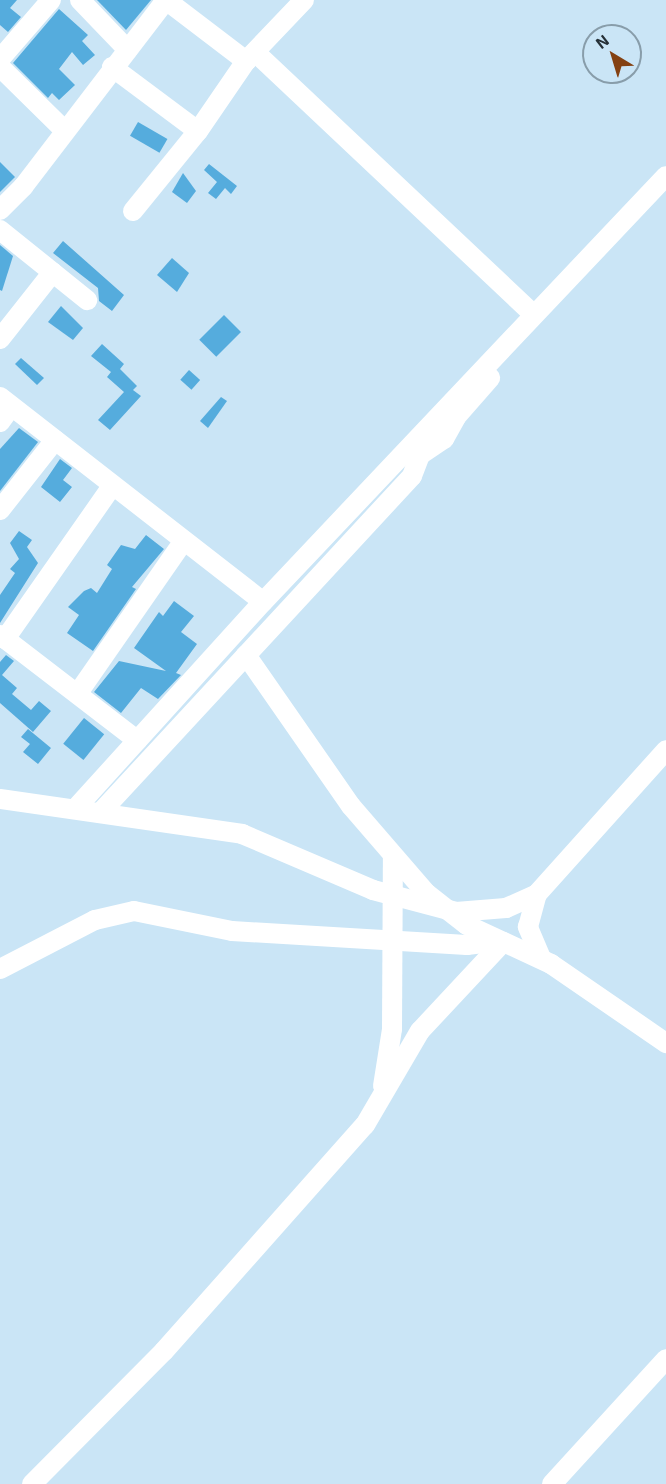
<!DOCTYPE html>
<style>
body{margin:0}
#map{position:relative;width:666px;height:1484px;overflow:hidden;background:#cae5f6;font-family:"Exo 2",sans-serif}
div>[style]{position:absolute}
[style*='--x']{left:calc(var(--x)*1px);top:calc(var(--y)*1px);width:calc(var(--w)*1px);rotate:calc(var(--a)*1deg)}
.building>*{inset:0;background:#55acdd;transform-origin:0 0}
.minor>*{height:20px;margin:-10px;padding:0 10px;transform-origin:10px;border-radius:10px;background:#fff}
span{translate:-50% -50%;white-space:nowrap;text-align:center;line-height:1.15;-webkit-text-stroke:4.5px #cae5f6;paint-order:stroke}
.north{position:absolute;left:582px;top:24px;width:60px;height:60px;box-sizing:border-box;background:#cae5f6;border:2px solid #889daa;border-radius:50%;rotate:322deg;font-size:16px;font-weight:700;line-height:24px;text-align:center;color:#263037}
.north::after{content:'';display:block;margin:auto;width:21px;height:27px;background:#844112;clip-path:polygon(50% 0,100% 100%,50% 72%,0 100%)}
</style>
<div id="map">
<div class="building">
<i style="clip-path:polygon(0 0,17px 0,10px 8px,21px 17px,8px 32px,0 25px)"></i>
<i style="clip-path:polygon(97px 0,151px 0,126px 30px)"></i>
<i style="clip-path:polygon(59px 9px,88px 35px,82px 41px,95px 55px,83px 65px,72px 52px,59px 69px,75px 85px,59px 100px,52px 93px,48px 98px,13px 63px)"></i>
<i style="left:138px;top:122px;width:34px;height:16px;rotate:30deg"></i>
<i style="clip-path:polygon(0 162px,15px 177px,0 192px)"></i>
<i style="clip-path:polygon(209px 164px,237px 186px,231px 194px,225px 188px,216px 199px,208px 193px,217px 182px,204px 170px)"></i>
<i style="clip-path:polygon(183px 173px,196px 191px,187px 203px,172px 192px)"></i>
<i style="clip-path:polygon(63px 241px,124px 295px,112px 311px,99px 301px,98px 288px,53px 253px)"></i>
<i style="clip-path:polygon(0 245px,13px 256px,2px 291px,0 290px)"></i>
<i style="clip-path:polygon(172px 258px,189px 273px,177px 292px,157px 275px)"></i>
<i style="clip-path:polygon(61px 306px,83px 328px,73px 340px,48px 322px)"></i>
<i style="left:224px;top:315px;width:24px;height:35px;rotate:45deg"></i>
<i style="clip-path:polygon(102px 344px,124px 364px,120px 369px,137px 386px,133px 390px,141px 396px,110px 430px,98px 420px,124px 392px,107px 377px,111px 372px,91px 356px)"></i>
<i style="clip-path:polygon(21px 358px,44px 378px,37px 385px,15px 364px)"></i>
<i style="left:189px;top:370px;width:15px;height:13px;rotate:42deg"></i>
<i style="clip-path:polygon(221px 397px,227px 401px,208px 428px,200px 421px)"></i>
<i style="clip-path:polygon(19px 428px,38px 442px,0 491px,0 449px)"></i>
<i style="clip-path:polygon(60px 459px,72px 468px,63px 480px,72px 487px,60px 502px,41px 487px)"></i>
<i style="clip-path:polygon(19px 531px,32px 540px,27px 547px,38px 563px,0 623px,0 595px,15px 573px,10px 569px,19px 559px,10px 543px)"></i>
<i style="clip-path:polygon(146px 535px,164px 549px,132px 587px,136px 589px,93px 651px,67px 633px,79px 615px,68px 607px,84px 591px,91px 588px,97px 593px,112px 569px,107px 565px,121px 545px,135px 549px)"></i>
<i style="clip-path:polygon(174px 601px,194px 616px,181px 632px,197px 644px,176px 673px,181px 675px,158px 699px,141px 688px,121px 713px,94px 692px,119px 661px,166px 671px,134px 648px,159px 612px,163px 616px)"></i>
<i style="clip-path:polygon(6px 655px,14px 661px,2px 675px,17px 688px,12px 694px,31px 710px,39px 701px,51px 711px,33px 732px,0 703px,0 662px)"></i>
<i style="left:84px;top:718px;width:26px;height:33px;rotate:39deg"></i>
<i style="clip-path:polygon(28px 729px,51px 748px,38px 764px,23px 752px,30px 744px,21px 737px)"></i>
</div>
<div class="minor">
<i style="--x:80;--y:0;--w:69;--a:46.2"></i>
<i style="--x:166;--y:0;--w:101;--a:37.3"></i>
<i style="--x:255;--y:52;--w:382;--a:43.3"></i>
<i style="--x:0;--y:59;--w:78;--a:-49.2"></i>
<i style="--x:0;--y:67;--w:90;--a:44.5"></i>
<i style="--x:112;--y:67;--w:107;--a:36.7"></i>
<i style="--x:0;--y:210;--w:33;--a:-45"></i>
<i style="--x:23;--y:187;--w:235;--a:-52.6"></i>
<i style="--x:133;--y:211;--w:103;--a:-50.9"></i>
<i style="--x:198;--y:131;--w:85;--a:-55.6"></i>
<i style="--x:246;--y:61;--w:84;--a:-46.4"></i>
<i style="--x:0;--y:230;--w:112;--a:38.8"></i>
<i style="--x:0;--y:339;--w:85;--a:-51.7"></i>
<i style="--x:0;--y:397;--w:333;--a:37.9"></i>
<i style="--x:0;--y:422;--w:19;--a:-54"></i>
<i style="--x:0;--y:510;--w:89;--a:-51.8"></i>
<i style="--x:0;--y:635;--w:173;--a:37.5"></i>
<i style="--x:5;--y:639;--w:187;--a:-55"></i>
<i style="--x:246;--y:655;--w:184;--a:55.2"></i>
<i style="--x:351;--y:806;--w:115;--a:49.2"></i>
<i style="--x:426;--y:893;--w:52;--a:38"></i>
<i style="--x:467;--y:925;--w:93;--a:24.9"></i>
<i style="--x:551;--y:964;--w:140;--a:34.5"></i>
<i style="--x:78;--y:693;--w:184;--a:-55.2"></i>
<i style="--x:0;--y:799;--w:245;--a:8.2"></i>
<i style="--x:242;--y:834;--w:142;--a:23.1"></i>
<i style="--x:373;--y:890;--w:86;--a:14.8"></i>
<i style="--x:456;--y:912;--w:50;--a:-4.6"></i>
<i style="--x:506;--y:908;--w:34;--a:-24"></i>
<i style="--x:76;--y:808;--w:278;--a:-47.8"></i>
<i style="--x:263;--y:602;--w:586;--a:-46.59"></i>
<i style="--x:100;--y:813;--w:459;--a:-47.2"></i>
<i style="--x:412;--y:476;--w:22;--a:-69"></i>
<i style="--x:420;--y:455;--w:29;--a:-34"></i>
<i style="--x:444;--y:439;--w:25;--a:-61"></i>
<i style="--x:456;--y:417;--w:52;--a:-48.9"></i>
<i style="--x:541;--y:958;--w:34;--a:-113"></i>
<i style="--x:528;--y:927;--w:34;--a:-75"></i>
<i style="--x:537;--y:894;--w:193;--a:-48.1"></i>
<i style="--x:0;--y:969;--w:107;--a:-27.3"></i>
<i style="--x:95;--y:920;--w:40;--a:-13"></i>
<i style="--x:134;--y:911;--w:100;--a:11.5"></i>
<i style="--x:232;--y:931;--w:235;--a:3.4"></i>
<i style="--x:467;--y:945;--w:32;--a:-7"></i>
<i style="--x:383;--y:1086;--w:58;--a:-81"></i>
<i style="--x:392;--y:1029;--w:171;--a:-89.7"></i>
<i style="--x:32;--y:1484;--w:187;--a:-45.2"></i>
<i style="--x:164;--y:1351;--w:302;--a:-48.4"></i>
<i style="--x:365;--y:1125;--w:109;--a:-59.7"></i>
<i style="--x:420;--y:1031;--w:122;--a:-47"></i>
<i style="--x:552;--y:1484;--w:169;--a:-47.6"></i>
</div>
<div class="north">N</div>
</div>
